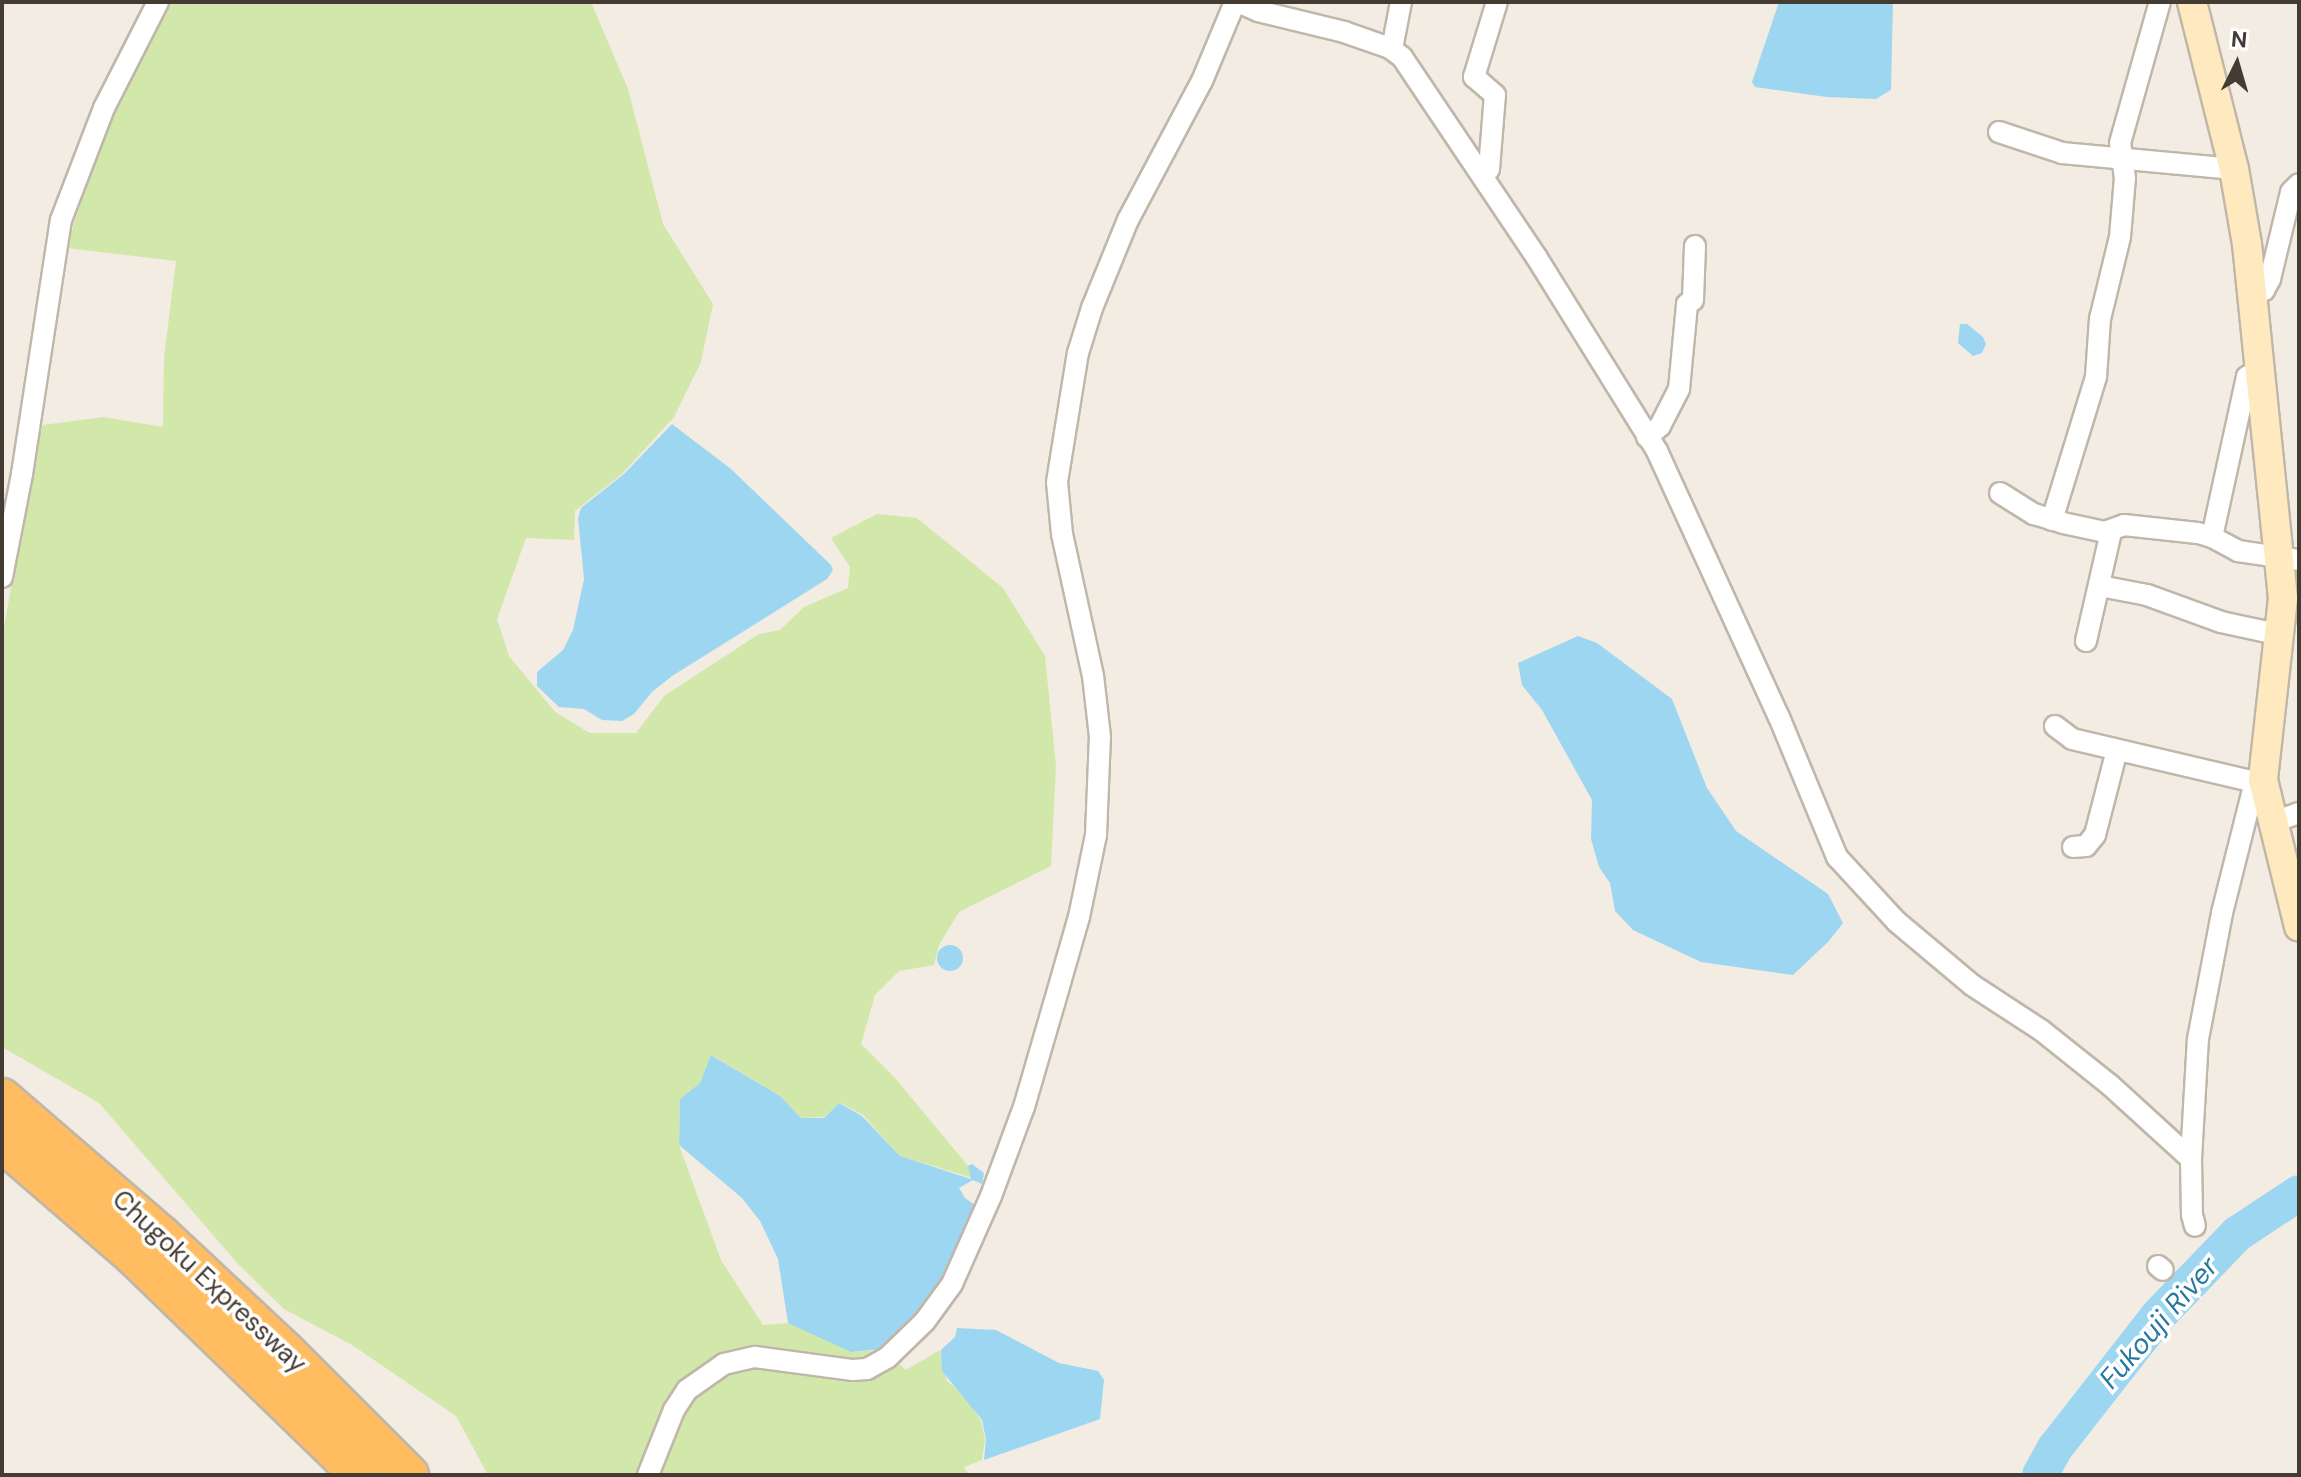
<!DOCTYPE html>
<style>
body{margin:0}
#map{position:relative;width:2301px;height:1477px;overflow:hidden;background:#f2ece3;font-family:"DM Sans",sans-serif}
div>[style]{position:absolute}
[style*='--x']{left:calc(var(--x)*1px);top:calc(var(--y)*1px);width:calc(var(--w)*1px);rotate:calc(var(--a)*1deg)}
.green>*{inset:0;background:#d2e8ab}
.water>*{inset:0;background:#9dd6f1}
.round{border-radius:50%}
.river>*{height:36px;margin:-18px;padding:0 18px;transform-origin:18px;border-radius:18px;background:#9dd6f1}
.roads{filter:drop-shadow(2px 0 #c0b6a9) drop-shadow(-2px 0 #c0b6a9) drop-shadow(0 2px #c0b6a9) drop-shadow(0 -2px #c0b6a9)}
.street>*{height:20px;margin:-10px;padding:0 10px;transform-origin:10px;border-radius:10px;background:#fff}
.secondary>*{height:28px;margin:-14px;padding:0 14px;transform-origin:14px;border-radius:14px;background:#ffeac0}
.highway>*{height:38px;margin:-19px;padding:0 19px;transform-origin:19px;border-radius:19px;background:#ffbc61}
span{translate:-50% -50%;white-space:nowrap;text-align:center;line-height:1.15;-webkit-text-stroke:7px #fff;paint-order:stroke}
.street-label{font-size:26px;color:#443c33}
.water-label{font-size:28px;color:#2879a1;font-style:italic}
.frame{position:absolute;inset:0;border:4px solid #443c33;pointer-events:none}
.north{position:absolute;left:2197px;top:24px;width:80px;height:80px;-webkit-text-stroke:6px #fff;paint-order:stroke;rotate:5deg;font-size:22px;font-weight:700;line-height:32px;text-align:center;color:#443c33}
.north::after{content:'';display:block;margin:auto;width:28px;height:36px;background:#443c33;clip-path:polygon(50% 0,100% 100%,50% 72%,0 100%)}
</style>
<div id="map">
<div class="green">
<i style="clip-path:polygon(169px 2px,591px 2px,628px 89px,663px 224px,713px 304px,701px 362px,674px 417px,622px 474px,575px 511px,574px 540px,526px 538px,497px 619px,509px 656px,555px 712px,590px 733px,636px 733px,664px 696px,759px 634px,780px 630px,804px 607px,848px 588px,850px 567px,831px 538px,877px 514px,917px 518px,1003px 588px,1045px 656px,1056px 766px,1051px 866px,959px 912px,939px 945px,934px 965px,899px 971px,875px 995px,861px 1044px,895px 1078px,968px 1166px,973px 1178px,900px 1156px,863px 1115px,840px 1103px,824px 1117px,801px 1118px,780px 1096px,712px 1055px,700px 1083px,680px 1099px,679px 1145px,721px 1260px,763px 1325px,788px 1323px,803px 1328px,851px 1352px,884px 1350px,906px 1370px,940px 1350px,947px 1381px,964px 1395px,981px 1421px,985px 1439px,982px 1460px,964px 1467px,969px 1475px,488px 1475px,456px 1416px,352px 1345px,284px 1309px,238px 1264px,99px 1103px,2px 1047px,2px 639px,34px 454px,43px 425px,103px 417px,163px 427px,164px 357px,176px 261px,66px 248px,104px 131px)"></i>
</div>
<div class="water">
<i style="clip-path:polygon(1779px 2px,1893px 2px,1891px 90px,1876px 99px,1827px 97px,1755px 87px,1752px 82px)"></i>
<i style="clip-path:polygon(1960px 324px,1967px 324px,1983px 337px,1986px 344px,1982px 353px,1973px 356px,1958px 343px)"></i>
<i style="clip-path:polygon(672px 424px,731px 469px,831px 565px,833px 570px,827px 579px,672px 676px,652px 692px,634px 714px,622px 721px,602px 720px,584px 709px,559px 707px,537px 686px,537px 672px,563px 650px,573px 630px,584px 579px,578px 518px,581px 508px,624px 474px)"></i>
<i style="clip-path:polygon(1578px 636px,1597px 643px,1672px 699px,1707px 788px,1736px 831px,1828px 894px,1843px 923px,1828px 942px,1793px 975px,1701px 962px,1633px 930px,1615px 911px,1610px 883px,1599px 867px,1591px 839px,1592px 800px,1542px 710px,1522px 685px,1518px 663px)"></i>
<i class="round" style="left:937px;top:945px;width:26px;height:26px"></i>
<i style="clip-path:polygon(711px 1055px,780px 1096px,801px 1118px,824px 1118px,839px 1103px,862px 1116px,900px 1156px,971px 1179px,968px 1166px,972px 1164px,984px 1173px,982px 1184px,973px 1180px,959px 1188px,965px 1198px,978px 1207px,965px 1253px,910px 1330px,884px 1349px,851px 1352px,788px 1323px,778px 1259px,760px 1221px,742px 1198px,679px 1145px,680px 1099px,700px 1083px)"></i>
<i style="clip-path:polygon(957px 1328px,996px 1330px,1059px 1363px,1098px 1371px,1104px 1380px,1100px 1419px,984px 1460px,986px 1439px,982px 1420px,942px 1371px,941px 1350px,955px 1337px)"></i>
</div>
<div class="river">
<i style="--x:2040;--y:1475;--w:31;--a:-61"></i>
<i style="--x:2055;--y:1448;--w:167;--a:-52"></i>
<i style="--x:2158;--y:1316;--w:114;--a:-46.1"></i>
<i style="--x:2237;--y:1234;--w:74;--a:-33.5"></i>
</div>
<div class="roads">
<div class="street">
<i style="--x:1238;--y:2;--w:22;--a:24"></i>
<i style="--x:1258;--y:11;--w:89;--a:13.7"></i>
<i style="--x:1344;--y:32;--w:49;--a:19.2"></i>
<i style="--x:1390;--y:48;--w:15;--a:37"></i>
<i style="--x:1402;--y:57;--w:242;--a:56.1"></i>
<i style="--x:1537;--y:258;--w:227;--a:58.1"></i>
<i style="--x:1657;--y:451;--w:293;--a:65.4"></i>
<i style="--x:1779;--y:717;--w:152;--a:67.5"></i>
<i style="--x:1837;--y:857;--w:88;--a:47.3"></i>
<i style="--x:1897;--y:922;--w:98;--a:40"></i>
<i style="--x:1972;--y:985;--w:82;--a:33.1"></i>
<i style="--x:2041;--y:1030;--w:88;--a:38.6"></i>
<i style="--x:2110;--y:1085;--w:110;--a:42.4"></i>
<i style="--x:2191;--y:1159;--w:56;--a:89"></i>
<i style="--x:2192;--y:1215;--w:11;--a:75"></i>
<i style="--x:1392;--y:49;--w:48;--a:-79.2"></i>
<i style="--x:1999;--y:132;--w:66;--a:18.4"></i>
<i style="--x:2062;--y:153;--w:173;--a:5.3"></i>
<i style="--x:1483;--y:176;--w:9;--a:-49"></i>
<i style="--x:1489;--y:169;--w:74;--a:-85.4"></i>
<i style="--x:1495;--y:95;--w:28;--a:-139"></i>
<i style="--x:1474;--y:77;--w:78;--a:-73"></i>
<i style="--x:2252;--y:294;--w:13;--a:-18"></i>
<i style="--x:2264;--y:290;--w:13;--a:-61"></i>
<i style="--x:2270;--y:279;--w:89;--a:-76.4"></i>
<i style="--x:2291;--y:192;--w:11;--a:-45"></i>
<i style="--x:1647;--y:437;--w:17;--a:-40"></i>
<i style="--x:1660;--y:426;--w:42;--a:-62.8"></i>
<i style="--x:1679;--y:389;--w:85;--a:-84.6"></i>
<i style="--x:1687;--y:304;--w:7;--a:-34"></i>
<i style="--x:1693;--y:300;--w:54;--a:-87.9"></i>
<i style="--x:2000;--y:493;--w:40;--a:32"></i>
<i style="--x:2034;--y:514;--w:30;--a:17"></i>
<i style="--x:2063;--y:523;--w:43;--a:12.1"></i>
<i style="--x:2105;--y:532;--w:20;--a:-20"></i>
<i style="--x:2124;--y:525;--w:74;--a:6.2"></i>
<i style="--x:2198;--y:533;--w:15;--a:16"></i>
<i style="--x:2212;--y:537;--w:30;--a:28"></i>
<i style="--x:2238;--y:551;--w:62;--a:8.4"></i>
<i style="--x:2052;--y:520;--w:150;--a:-72.9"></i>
<i style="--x:2096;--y:377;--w:58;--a:-86.1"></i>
<i style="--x:2100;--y:319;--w:84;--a:-76.3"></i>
<i style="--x:2120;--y:237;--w:59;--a:-85.2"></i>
<i style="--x:2125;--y:178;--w:35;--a:-98"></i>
<i style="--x:2120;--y:143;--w:147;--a:-74.2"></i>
<i style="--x:2212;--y:537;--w:164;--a:-77.7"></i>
<i style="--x:2247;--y:377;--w:16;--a:-35"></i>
<i style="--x:2;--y:577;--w:105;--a:-79"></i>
<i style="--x:22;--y:474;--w:257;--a:-81.3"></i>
<i style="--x:61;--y:220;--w:120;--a:-69"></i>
<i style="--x:104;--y:108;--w:119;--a:-63"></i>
<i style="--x:2100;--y:586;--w:48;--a:10.8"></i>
<i style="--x:2147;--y:595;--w:79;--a:20"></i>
<i style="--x:2221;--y:622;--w:61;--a:12.2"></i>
<i style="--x:2086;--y:641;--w:112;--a:-77.1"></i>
<i style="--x:2055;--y:726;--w:21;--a:37"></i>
<i style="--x:2072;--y:739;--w:188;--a:13.2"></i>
<i style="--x:2274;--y:822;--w:27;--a:-20"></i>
<i style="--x:2073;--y:847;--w:13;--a:-4"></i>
<i style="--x:2086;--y:846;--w:14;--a:-51"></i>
<i style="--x:2095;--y:835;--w:88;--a:-75.5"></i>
<i style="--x:2191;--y:1159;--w:120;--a:-86.7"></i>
<i style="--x:2198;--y:1039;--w:128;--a:-79.2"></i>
<i style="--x:2222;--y:913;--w:135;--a:-75.9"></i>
<i style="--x:2255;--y:782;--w:8;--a:-14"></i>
<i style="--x:2158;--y:1266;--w:6;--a:39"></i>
<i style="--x:648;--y:1475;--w:70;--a:-68.2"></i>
<i style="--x:674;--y:1410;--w:24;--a:-57"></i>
<i style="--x:687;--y:1390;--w:45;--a:-35.1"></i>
<i style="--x:724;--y:1364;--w:32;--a:-13"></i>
<i style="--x:755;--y:1357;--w:99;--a:7.6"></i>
<i style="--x:853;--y:1370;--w:14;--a:-4"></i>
<i style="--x:867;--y:1369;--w:23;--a:-29"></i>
<i style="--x:887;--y:1358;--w:53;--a:-44.2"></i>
<i style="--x:925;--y:1321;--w:46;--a:-53.9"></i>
<i style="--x:952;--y:1284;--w:96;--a:-66.1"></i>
<i style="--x:991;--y:1196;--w:95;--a:-69.7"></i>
<i style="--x:1024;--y:1107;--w:107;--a:-73.8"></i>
<i style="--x:1054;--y:1004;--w:91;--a:-74"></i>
<i style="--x:1079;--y:917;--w:84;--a:-78.3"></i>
<i style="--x:1096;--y:835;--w:98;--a:-87.7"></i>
<i style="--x:1100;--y:737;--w:61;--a:-96.5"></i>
<i style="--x:1093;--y:676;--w:145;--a:-102.3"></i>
<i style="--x:1062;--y:534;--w:52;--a:-95.5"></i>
<i style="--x:1057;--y:482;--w:131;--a:-80.8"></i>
<i style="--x:1078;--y:353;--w:47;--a:-72.7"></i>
<i style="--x:1092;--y:308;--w:95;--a:-67.8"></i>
<i style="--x:1128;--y:220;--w:157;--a:-62"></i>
<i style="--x:1202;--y:81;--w:86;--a:-67.3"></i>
</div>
<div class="secondary">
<i style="--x:2192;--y:2;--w:172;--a:75.9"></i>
<i style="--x:2234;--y:169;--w:76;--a:80.2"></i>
<i style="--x:2247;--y:244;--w:356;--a:84.2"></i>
<i style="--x:2283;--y:598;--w:183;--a:96.3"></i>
<i style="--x:2263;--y:780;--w:151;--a:76.2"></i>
</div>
<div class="highway">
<i style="--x:2;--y:1098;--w:211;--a:40.8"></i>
<i style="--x:162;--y:1236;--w:170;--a:43.1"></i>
<i style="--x:286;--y:1352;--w:174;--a:45"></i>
<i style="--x:2;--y:1142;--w:174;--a:40.8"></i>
<i style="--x:134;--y:1256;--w:315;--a:44.1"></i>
</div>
</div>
<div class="street-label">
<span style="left:209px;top:1282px;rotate:43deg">Chugoku Expressway</span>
</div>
<div class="water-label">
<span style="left:2159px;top:1323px;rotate:-49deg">Fukouji River</span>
</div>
<div class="frame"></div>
<div class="north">N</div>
</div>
